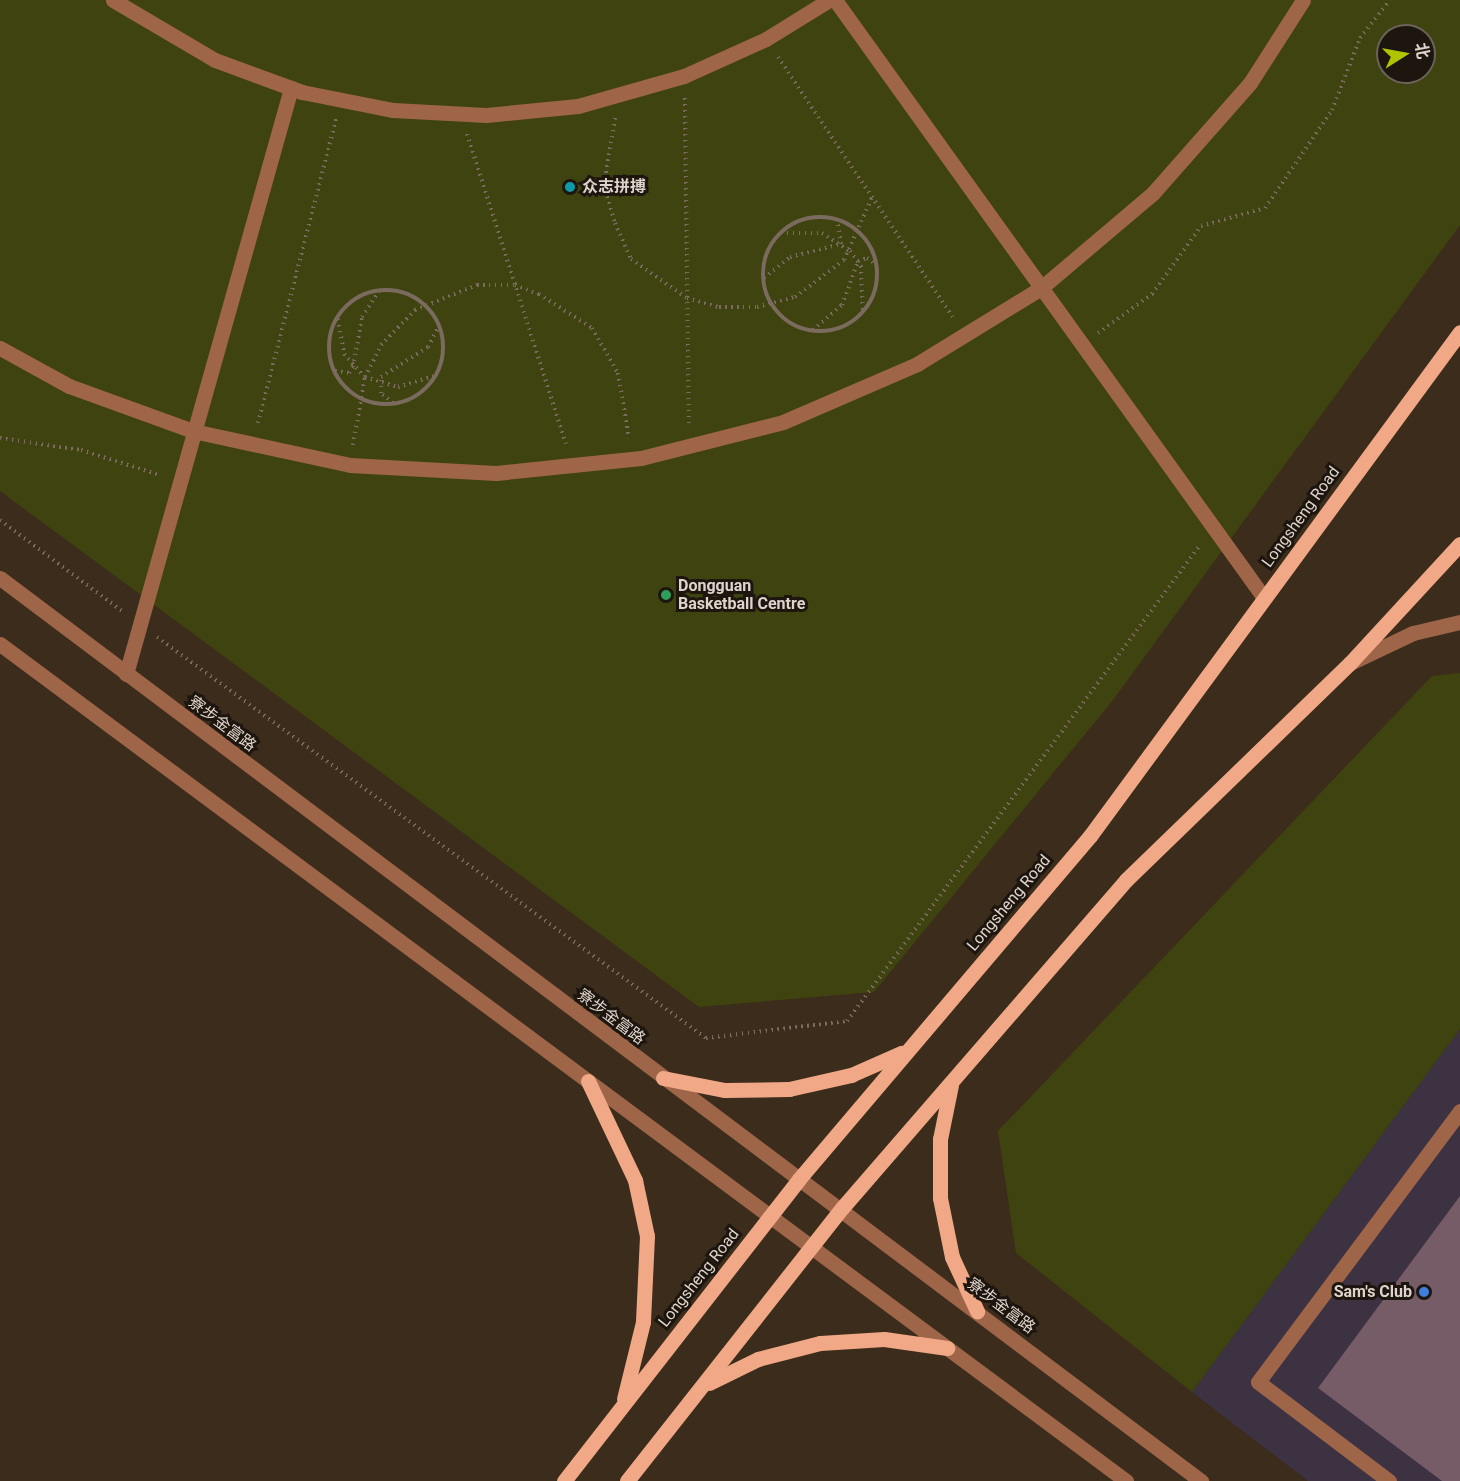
<!DOCTYPE html>
<meta charset="utf-8">
<style>
body{margin:0}
#map{position:relative;width:1460px;height:1481px;overflow:hidden;background:#3c2c1c;font-family:Roboto,"Noto Sans SC",sans-serif}
div>[style]{position:absolute}
[style*='--x']{left:calc(var(--x)*1px);top:calc(var(--y)*1px);width:calc(var(--w)*1px);rotate:calc(var(--a)*1deg)}
.commercial>*{inset:0;background:#3d3242}
.green>*{inset:0;background:#3f4310}
.building>*{inset:0;background:#755c67}
.path>*{height:4px;margin-top:-2px;transform-origin:0;background:repeating-linear-gradient(90deg,#7a6b5e 0 1.5px,transparent 0 6px)}
.path>.ring{margin:-2px;padding:0;box-sizing:content-box;background:none;border:4px solid #7a6b5e;border-radius:50%}
.minor>*{height:15px;margin:-7.5px;padding:0 7.5px;transform-origin:7.5px;border-radius:7.5px;background:#9f6549}
.major>*{height:15px;margin:-7.5px;padding:0 7.5px;transform-origin:7.5px;border-radius:7.5px;background:#f0a886}
.dots>*{width:16px;height:16px;translate:-50% -50%;box-sizing:border-box;border:3px solid #1d160f;border-radius:50%}
span{translate:-50% -50%;white-space:nowrap;text-align:center;line-height:1.15;-webkit-text-stroke:6px #1d160f;paint-order:stroke}
.poi-label{font-size:16px;color:#dfd4cb;font-weight:700}
.left{translate:0 -50%;text-align:left}
.right{translate:-100% -50%;text-align:right}
.street-label{font-size:16px;color:#dfd4cb}
.north{position:absolute;left:1376px;top:24px;width:60px;height:60px;box-sizing:border-box;background:#1d160f;border:2px solid #6b625a;border-radius:50%;rotate:79deg;font-size:16px;font-weight:700;line-height:24px;text-align:center;color:#dfd4cb}
.north::after{content:'';display:block;margin:auto;width:21px;height:27px;background:#b0c500;clip-path:polygon(50% 0,100% 100%,50% 72%,0 100%)}
</style>
<div id="map">
<div class="commercial">
<i style="clip-path:polygon(1460px 1029px,1460px 1481px,1308px 1481px,1192px 1392px)"></i>
</div>
<div class="green">
<i style="clip-path:polygon(evenodd,0 0,1460px 0,1460px 225px,1113px 700px,874px 992px,699px 1007px,0 491px,0 0,1388px 36px,1424px 36px,1424px 72px,1388px 72px,1388px 36px)"></i>
<i style="clip-path:polygon(1460px 673px,1460px 1029px,1192px 1392px,1016px 1253px,998px 1131px,1432px 676px)"></i>
</div>
<div class="building">
<i style="clip-path:polygon(1460px 1196px,1460px 1481px,1442px 1481px,1318px 1388px)"></i>
</div>
<div class="path">
<i style="--x:778;--y:57;--w:313;--a:56.1"></i>
<i style="--x:685;--y:98;--w:325;--a:89.3"></i>
<i style="--x:615;--y:118;--w:68;--a:99.3"></i>
<i style="--x:604;--y:185;--w:40;--a:74"></i>
<i style="--x:615;--y:223;--w:39;--a:66"></i>
<i style="--x:631;--y:259;--w:68;--a:34.9"></i>
<i style="--x:687;--y:298;--w:33;--a:16"></i>
<i style="--x:719;--y:307;--w:38;--a:0"></i>
<i style="--x:757;--y:307;--w:39;--a:-15"></i>
<i style="--x:795;--y:297;--w:61;--a:-37.1"></i>
<i style="--x:844;--y:260;--w:69;--a:-66"></i>
<i style="--x:467;--y:134;--w:325;--a:72.3"></i>
<i class="ring" style="left:763px;top:217px;width:110px;height:110px"></i>
<i style="--x:781;--y:233;--w:41;--a:0"></i>
<i style="--x:822;--y:233;--w:33;--a:33"></i>
<i style="--x:850;--y:251;--w:19;--a:54"></i>
<i style="--x:861;--y:266;--w:45;--a:87.5"></i>
<i style="--x:764;--y:278;--w:33;--a:-39"></i>
<i style="--x:790;--y:257;--w:53;--a:-14.3"></i>
<i style="--x:841;--y:244;--w:24;--a:-99"></i>
<i class="ring" style="left:329px;top:290px;width:110px;height:110px"></i>
<i style="--x:338;--y:319;--w:36;--a:80"></i>
<i style="--x:344;--y:354;--w:31;--a:48"></i>
<i style="--x:365;--y:377;--w:34;--a:17"></i>
<i style="--x:398;--y:387;--w:37;--a:-17"></i>
<i style="--x:813;--y:330;--w:38;--a:-41"></i>
<i style="--x:842;--y:305;--w:47;--a:-70"></i>
<i style="--x:858;--y:261;--w:9;--a:-18"></i>
<i style="--x:867;--y:258;--w:12;--a:35"></i>
<i style="--x:1098;--y:333;--w:67;--a:-35.8"></i>
<i style="--x:1152;--y:294;--w:84;--a:-54.2"></i>
<i style="--x:1201;--y:226;--w:66;--a:-15.7"></i>
<i style="--x:1265;--y:208;--w:119;--a:-55.6"></i>
<i style="--x:1332;--y:110;--w:77;--a:-68.7"></i>
<i style="--x:1360;--y:38;--w:48;--a:-51.7"></i>
<i style="--x:335;--y:371;--w:14;--a:8"></i>
<i style="--x:349;--y:373;--w:7;--a:-56"></i>
<i style="--x:353;--y:367;--w:51;--a:-79.8"></i>
<i style="--x:362;--y:317;--w:31;--a:-57"></i>
<i style="--x:393;--y:403;--w:16;--a:-140"></i>
<i style="--x:381;--y:393;--w:16;--a:-90"></i>
<i style="--x:381;--y:377;--w:56;--a:-32.6"></i>
<i style="--x:428;--y:347;--w:22;--a:-63"></i>
<i style="--x:258;--y:423;--w:314;--a:-75.6"></i>
<i style="--x:0;--y:438;--w:82;--a:8.4"></i>
<i style="--x:81;--y:450;--w:83;--a:17.6"></i>
<i style="--x:353;--y:445;--w:69;--a:-80"></i>
<i style="--x:365;--y:377;--w:36;--a:-63"></i>
<i style="--x:381;--y:345;--w:49;--a:-45.8"></i>
<i style="--x:415;--y:310;--w:67;--a:-22"></i>
<i style="--x:477;--y:285;--w:38;--a:0"></i>
<i style="--x:515;--y:285;--w:26;--a:21"></i>
<i style="--x:539;--y:294;--w:63;--a:32.7"></i>
<i style="--x:592;--y:328;--w:52;--a:60"></i>
<i style="--x:618;--y:373;--w:66;--a:80.4"></i>
<i style="--x:0;--y:520;--w:152;--a:36.7"></i>
<i style="--x:157;--y:637;--w:680;--a:36.15"></i>
<i style="--x:706;--y:1038;--w:142;--a:-6.9"></i>
<i style="--x:847;--y:1021;--w:593;--a:-53.44"></i>
</div>
<div class="minor">
<i style="--x:113;--y:0;--w:118;--a:30.5"></i>
<i style="--x:215;--y:60;--w:93;--a:20.2"></i>
<i style="--x:302;--y:92;--w:93;--a:11.2"></i>
<i style="--x:393;--y:110;--w:93;--a:3.1"></i>
<i style="--x:486;--y:115;--w:92;--a:-5.6"></i>
<i style="--x:578;--y:106;--w:110;--a:-15.8"></i>
<i style="--x:684;--y:76;--w:90;--a:-24.3"></i>
<i style="--x:766;--y:39;--w:74;--a:-31.8"></i>
<i style="--x:835;--y:0;--w:736;--a:54.34"></i>
<i style="--x:0;--y:348;--w:79;--a:28.8"></i>
<i style="--x:69;--y:386;--w:132;--a:19.9"></i>
<i style="--x:193;--y:431;--w:161;--a:12.2"></i>
<i style="--x:350;--y:465;--w:146;--a:3.1"></i>
<i style="--x:496;--y:473;--w:77;--a:-5.9"></i>
<i style="--x:573;--y:465;--w:68;--a:-5.9"></i>
<i style="--x:641;--y:458;--w:146;--a:-14.2"></i>
<i style="--x:783;--y:422;--w:146;--a:-23.4"></i>
<i style="--x:917;--y:364;--w:145;--a:-31.5"></i>
<i style="--x:1041;--y:288;--w:147;--a:-40.3"></i>
<i style="--x:1153;--y:193;--w:147;--a:-48.6"></i>
<i style="--x:1250;--y:83;--w:98;--a:-57.4"></i>
<i style="--x:0;--y:578;--w:1503;--a:36.94"></i>
<i style="--x:0;--y:644;--w:1403;--a:36.62"></i>
<i style="--x:1350;--y:663;--w:70;--a:-25.5"></i>
<i style="--x:1413;--y:633;--w:48;--a:-13.2"></i>
<i style="--x:126;--y:674;--w:609;--a:-74.27"></i>
<i style="--x:1389;--y:1481;--w:164;--a:-142.9"></i>
<i style="--x:1258;--y:1382;--w:338;--a:-53.3"></i>
</div>
<div class="major">
<i style="--x:663;--y:1078;--w:63;--a:11"></i>
<i style="--x:725;--y:1090;--w:64;--a:-0.9"></i>
<i style="--x:789;--y:1089;--w:64;--a:-12.7"></i>
<i style="--x:851;--y:1075;--w:55;--a:-23.7"></i>
<i style="--x:588;--y:1081;--w:110;--a:64.6"></i>
<i style="--x:635;--y:1180;--w:57;--a:77.9"></i>
<i style="--x:647;--y:1236;--w:86;--a:92.7"></i>
<i style="--x:643;--y:1322;--w:79;--a:103.9"></i>
<i style="--x:951;--y:1085;--w:55;--a:101.5"></i>
<i style="--x:940;--y:1139;--w:59;--a:90"></i>
<i style="--x:940;--y:1198;--w:60;--a:78.5"></i>
<i style="--x:952;--y:1257;--w:60;--a:65.2"></i>
<i style="--x:709;--y:1383;--w:55;--a:-26.1"></i>
<i style="--x:758;--y:1359;--w:64;--a:-14.5"></i>
<i style="--x:820;--y:1343;--w:64;--a:-3.6"></i>
<i style="--x:884;--y:1339;--w:64;--a:8.1"></i>
<i style="--x:564;--y:1481;--w:383;--a:-52.1"></i>
<i style="--x:799;--y:1179;--w:450;--a:-49.7"></i>
<i style="--x:1090;--y:836;--w:625;--a:-53.72"></i>
<i style="--x:627;--y:1481;--w:347;--a:-51.8"></i>
<i style="--x:842;--y:1208;--w:434;--a:-49.1"></i>
<i style="--x:1126;--y:880;--w:312;--a:-44.1"></i>
<i style="--x:1350;--y:663;--w:162;--a:-47.3"></i>
</div>
<div class="dots">
<i style="left:570px;top:187px;background:#0f9aa8"></i>
<i style="left:666px;top:595px;background:#2e9e5b"></i>
<i style="left:1424px;top:1292px;background:#3f7fe0"></i>
</div>
<div class="poi-label">
<span class="left" style="left:582px;top:187px">众志拼搏</span>
<span class="left" style="left:678px;top:595px">Dongguan<br>Basketball Centre</span>
<span class="right" style="left:1412px;top:1292px">Sam's Club</span>
</div>
<div class="street-label">
<span style="left:1301px;top:517px;rotate:-54deg">Longsheng Road</span>
<span style="left:222px;top:724px;rotate:37deg">寮步金富路</span>
<span style="left:1009px;top:903px;rotate:-50deg">Longsheng Road</span>
<span style="left:611px;top:1017px;rotate:37deg">寮步金富路</span>
<span style="left:699px;top:1278px;rotate:-52deg">Longsheng Road</span>
<span style="left:1001px;top:1306px;rotate:37deg">寮步金富路</span>
</div>
<div class="north">北</div>
</div>
